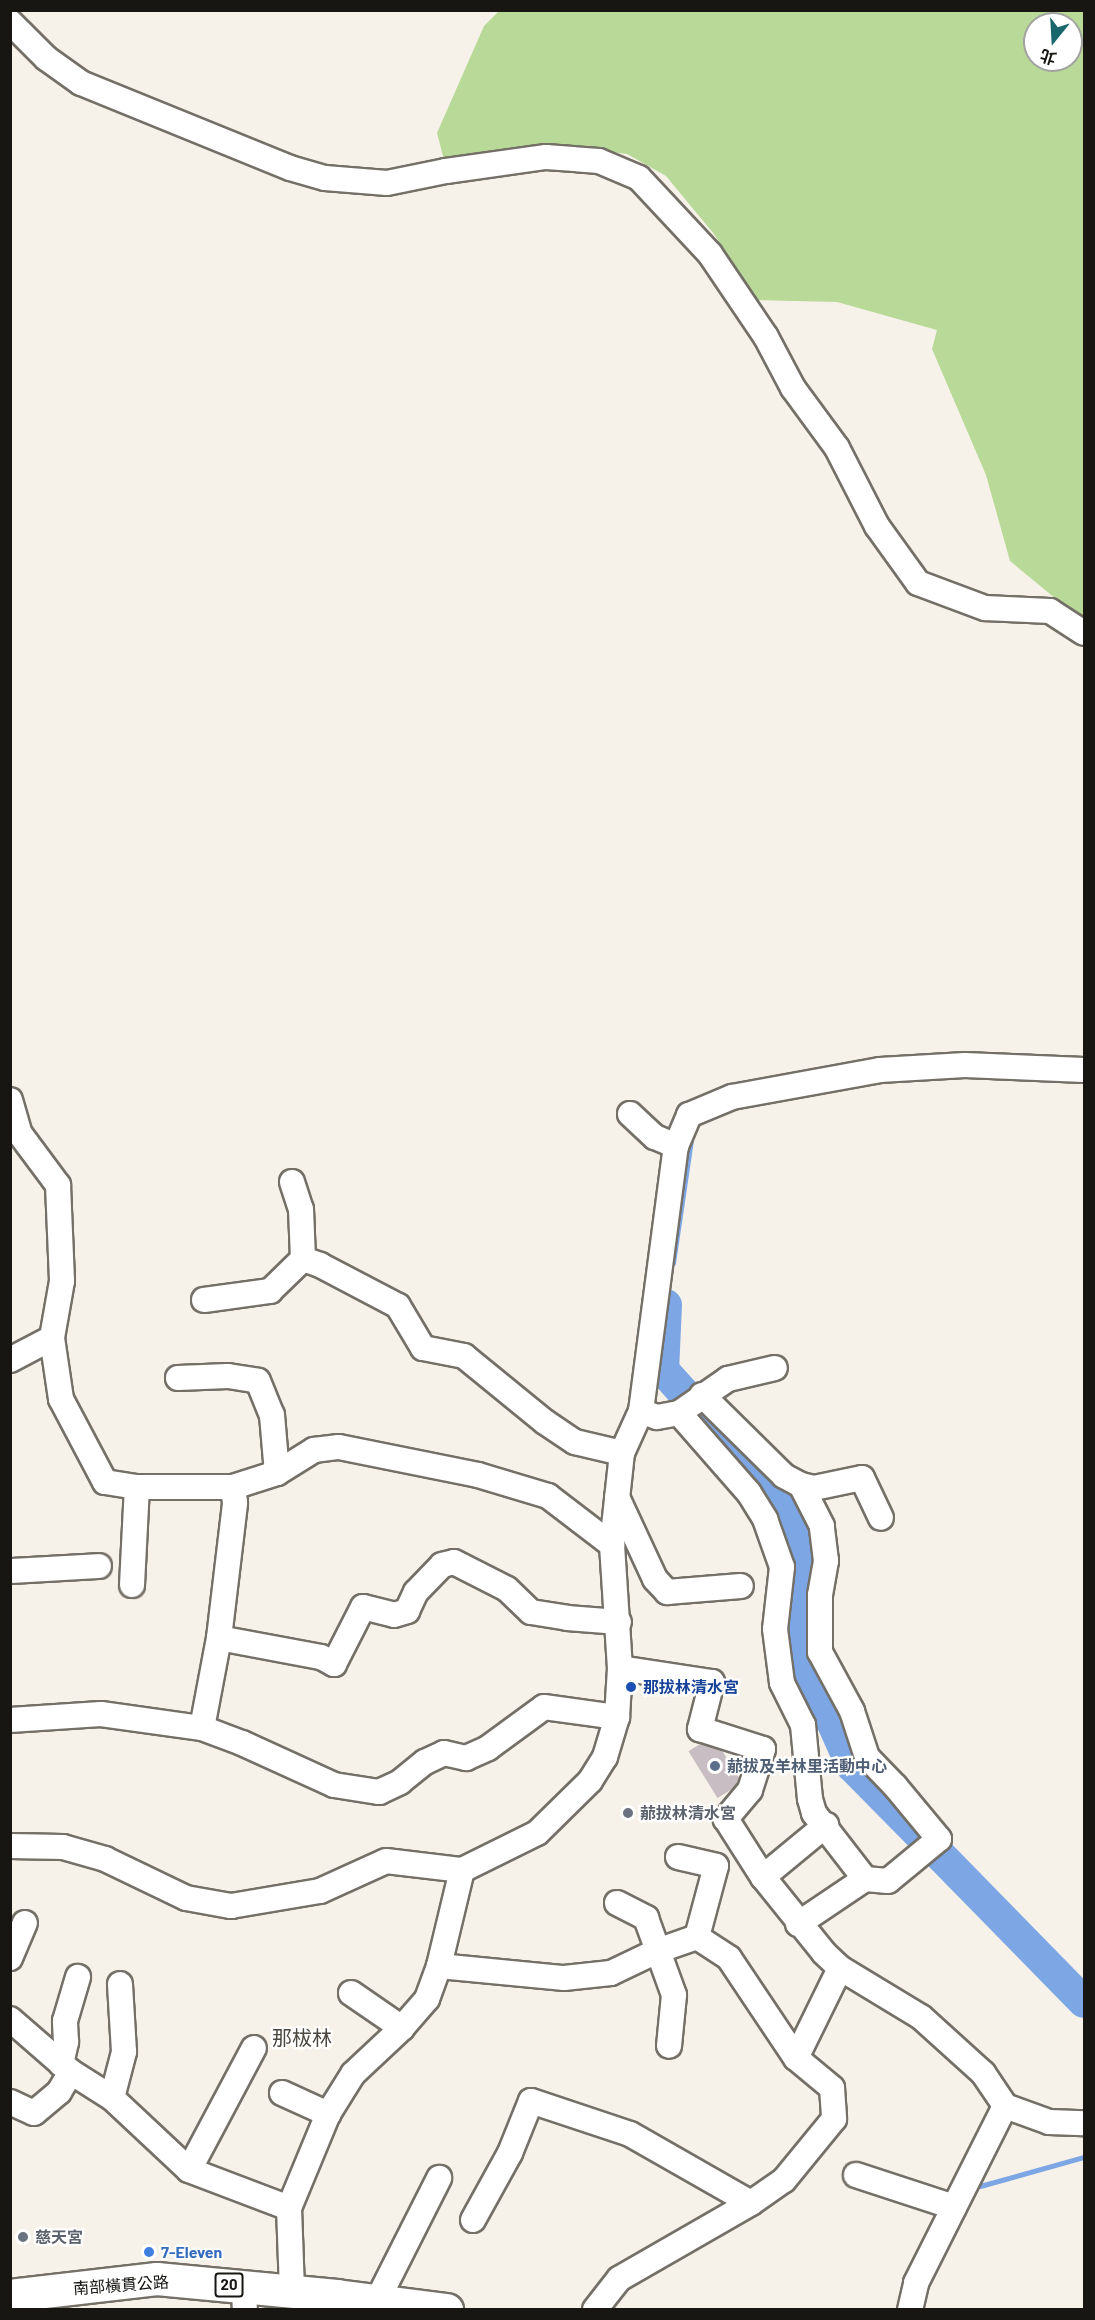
<!DOCTYPE html>
<meta charset="utf-8">
<style>
body{margin:0}
#map{position:relative;width:1095px;height:2320px;overflow:hidden;background:#f7f2e9;font-family:Barlow,"Noto Sans TC",sans-serif}
div>[style]{position:absolute}
[style*='--x']{left:calc(var(--x)*1px);top:calc(var(--y)*1px);width:calc(var(--w)*1px);rotate:calc(var(--a)*1deg)}
.green>*{inset:0;background:#b8d997}
.stream>*{height:5px;margin:-2.5px;padding:0 2.5px;transform-origin:2.5px;border-radius:2.5px;background:#7da6e4}
.river>*{height:32px;margin:-16px;padding:0 16px;transform-origin:16px;border-radius:16px;background:#7da6e4}
.building>*{inset:0;background:#c7bdc2;transform-origin:0 0}
.roads{filter:drop-shadow(2px 0 #747068) drop-shadow(-2px 0 #747068) drop-shadow(0 2px #747068) drop-shadow(0 -2px #747068)}
.minor>*{height:24px;margin:-12px;padding:0 12px;transform-origin:12px;border-radius:12px;background:#fff}
.major>*{height:32px;margin:-16px;padding:0 16px;transform-origin:16px;border-radius:16px;background:#fff}
.dots>*{width:16px;height:16px;translate:-50% -50%;box-sizing:border-box;border:3px solid #fff;border-radius:50%}
span{translate:-50% -50%;white-space:nowrap;text-align:center;line-height:1.15;-webkit-text-stroke:4.5px #fff;paint-order:stroke}
.shield-label span{padding:2px 4px;background:#fff;border:2px solid;border-radius:4px;-webkit-text-stroke-width:0}
.shield-label{font-size:15px;color:#171613;font-weight:700}
.transit-label{font-size:16px;color:#164399;font-weight:700}
.left{translate:0 -50%;text-align:left}
.service-label{font-size:16px;color:#4e5e75;font-weight:700}
.worship-label{font-size:16px;color:#5b616d;font-weight:700}
.shop-label{font-size:16px;color:#366cbe;font-weight:700}
.street-label{font-size:16px;color:#171613}
.quarter-label{font-size:20px;color:#4b4740}
.frame{position:absolute;inset:0;border:12px solid #171613;pointer-events:none}
.north{position:absolute;left:1023px;top:12px;width:60px;height:60px;box-sizing:border-box;background:#fff;border:2px solid #a2a2a1;border-radius:50%;rotate:198deg;font-size:16px;font-weight:700;line-height:24px;text-align:center;color:#171613}
.north::after{content:'';display:block;margin:auto;width:21px;height:27px;background:#19666d;clip-path:polygon(50% 0,100% 100%,50% 72%,0 100%)}
</style>
<div id="map">
<div class="green">
<i style="clip-path:polygon(evenodd,499px 11px,1084px 11px,1084px 622px,1010px 561px,986px 475px,932px 349px,937px 330px,837px 302px,757px 300px,714px 234px,666px 176px,627px 154px,569px 146px,512px 147px,444px 160px,437px 133px,484px 26px,499px 11px,1035px 24px,1071px 24px,1071px 60px,1035px 60px,1035px 24px)"></i>
</div>
<div class="stream">
<i style="--x:673;--y:1263;--w:125;--a:-81.7"></i>
<i style="--x:980;--y:2186;--w:108;--a:-15.6"></i>
</div>
<div class="river">
<i style="--x:666;--y:1305;--w:65;--a:92.6"></i>
<i style="--x:663;--y:1370;--w:30;--a:48"></i>
<i style="--x:703;--y:1413;--w:112;--a:47.2"></i>
<i style="--x:779;--y:1495;--w:53;--a:59.6"></i>
<i style="--x:806;--y:1541;--w:109;--a:93.2"></i>
<i style="--x:800;--y:1650;--w:127;--a:65.9"></i>
<i style="--x:852;--y:1766;--w:104;--a:45.4"></i>
<i style="--x:941;--y:1856;--w:204;--a:45.6"></i>
</div>
<div class="building">
<i style="left:713px;top:1736px;width:55px;height:29px;rotate:58deg"></i>
</div>
<div class="roads">
<div class="minor">
<i style="--x:10;--y:22;--w:51;--a:45"></i>
<i style="--x:46;--y:58;--w:43;--a:35.5"></i>
<i style="--x:81;--y:83;--w:226;--a:22.1"></i>
<i style="--x:290;--y:168;--w:36;--a:16"></i>
<i style="--x:325;--y:178;--w:62;--a:4.6"></i>
<i style="--x:387;--y:183;--w:60;--a:-11.5"></i>
<i style="--x:446;--y:171;--w:101;--a:-8"></i>
<i style="--x:546;--y:157;--w:53;--a:4.3"></i>
<i style="--x:599;--y:161;--w:43;--a:23"></i>
<i style="--x:639;--y:178;--w:104;--a:46.9"></i>
<i style="--x:710;--y:254;--w:100;--a:56"></i>
<i style="--x:766;--y:337;--w:58;--a:62.1"></i>
<i style="--x:793;--y:388;--w:74;--a:53.7"></i>
<i style="--x:837;--y:448;--w:88;--a:62.9"></i>
<i style="--x:877;--y:526;--w:70;--a:54.3"></i>
<i style="--x:918;--y:583;--w:72;--a:20.5"></i>
<i style="--x:985;--y:608;--w:65;--a:2.6"></i>
<i style="--x:1050;--y:611;--w:40;--a:32.9"></i>
<i style="--x:10;--y:1100;--w:35;--a:74"></i>
<i style="--x:20;--y:1134;--w:64;--a:53.3"></i>
<i style="--x:58;--y:1185;--w:96;--a:87.6"></i>
<i style="--x:62;--y:1281;--w:58;--a:100"></i>
<i style="--x:52;--y:1338;--w:62;--a:81.6"></i>
<i style="--x:61;--y:1399;--w:94;--a:62.1"></i>
<i style="--x:105;--y:1482;--w:32;--a:9"></i>
<i style="--x:137;--y:1487;--w:96;--a:0"></i>
<i style="--x:233;--y:1487;--w:46;--a:-17.7"></i>
<i style="--x:277;--y:1473;--w:44;--a:-31.9"></i>
<i style="--x:314;--y:1450;--w:25;--a:-7"></i>
<i style="--x:339;--y:1447;--w:142;--a:11.4"></i>
<i style="--x:478;--y:1475;--w:73;--a:16.7"></i>
<i style="--x:548;--y:1496;--w:81;--a:37.4"></i>
<i style="--x:612;--y:1545;--w:123;--a:86.3"></i>
<i style="--x:620;--y:1668;--w:49;--a:93.5"></i>
<i style="--x:617;--y:1717;--w:42;--a:106.7"></i>
<i style="--x:605;--y:1757;--w:28;--a:122"></i>
<i style="--x:590;--y:1781;--w:74;--a:135.5"></i>
<i style="--x:537;--y:1833;--w:84;--a:153.7"></i>
<i style="--x:462;--y:1870;--w:99;--a:103.5"></i>
<i style="--x:439;--y:1966;--w:35;--a:110"></i>
<i style="--x:427;--y:1999;--w:38;--a:131"></i>
<i style="--x:402;--y:2028;--w:67;--a:136.8"></i>
<i style="--x:353;--y:2074;--w:47;--a:122"></i>
<i style="--x:328;--y:2114;--w:102;--a:112.5"></i>
<i style="--x:289;--y:2208;--w:83;--a:87.9"></i>
<i style="--x:630;--y:1114;--w:34;--a:43"></i>
<i style="--x:655;--y:1137;--w:23;--a:23"></i>
<i style="--x:292;--y:1182;--w:28;--a:72"></i>
<i style="--x:301;--y:1209;--w:50;--a:87.7"></i>
<i style="--x:204;--y:1300;--w:67;--a:-7.8"></i>
<i style="--x:270;--y:1291;--w:46;--a:-44.1"></i>
<i style="--x:303;--y:1259;--w:18;--a:19"></i>
<i style="--x:320;--y:1265;--w:88;--a:27.7"></i>
<i style="--x:398;--y:1306;--w:49;--a:59.2"></i>
<i style="--x:423;--y:1348;--w:42;--a:11"></i>
<i style="--x:464;--y:1356;--w:104;--a:39.2"></i>
<i style="--x:545;--y:1422;--w:36;--a:34"></i>
<i style="--x:575;--y:1442;--w:48;--a:13.2"></i>
<i style="--x:10;--y:1360;--w:47;--a:-27.6"></i>
<i style="--x:178;--y:1378;--w:50;--a:-2.3"></i>
<i style="--x:228;--y:1376;--w:30;--a:9"></i>
<i style="--x:258;--y:1381;--w:37;--a:68"></i>
<i style="--x:272;--y:1415;--w:58;--a:85.1"></i>
<i style="--x:702;--y:1395;--w:115;--a:44.6"></i>
<i style="--x:784;--y:1476;--w:19;--a:28"></i>
<i style="--x:801;--y:1485;--w:13;--a:13"></i>
<i style="--x:814;--y:1488;--w:49;--a:-11.8"></i>
<i style="--x:862;--y:1478;--w:44;--a:64.6"></i>
<i style="--x:641;--y:1411;--w:17;--a:21"></i>
<i style="--x:657;--y:1417;--w:22;--a:-10"></i>
<i style="--x:679;--y:1413;--w:60;--a:-34.8"></i>
<i style="--x:728;--y:1379;--w:48;--a:-13.2"></i>
<i style="--x:679;--y:1413;--w:106;--a:48.8"></i>
<i style="--x:749;--y:1493;--w:31;--a:58"></i>
<i style="--x:765;--y:1519;--w:51;--a:70.5"></i>
<i style="--x:782;--y:1567;--w:62;--a:96.4"></i>
<i style="--x:775;--y:1629;--w:54;--a:82.6"></i>
<i style="--x:782;--y:1683;--w:47;--a:63.4"></i>
<i style="--x:803;--y:1725;--w:74;--a:84.6"></i>
<i style="--x:810;--y:1799;--w:15;--a:74"></i>
<i style="--x:814;--y:1813;--w:83;--a:52.3"></i>
<i style="--x:865;--y:1879;--w:23;--a:5"></i>
<i style="--x:888;--y:1881;--w:66;--a:-39.5"></i>
<i style="--x:939;--y:1839;--w:69;--a:-129.7"></i>
<i style="--x:895;--y:1786;--w:40;--a:-134"></i>
<i style="--x:867;--y:1757;--w:48;--a:-108.1"></i>
<i style="--x:852;--y:1711;--w:67;--a:-118.5"></i>
<i style="--x:820;--y:1652;--w:57;--a:-90"></i>
<i style="--x:820;--y:1595;--w:35;--a:-80"></i>
<i style="--x:826;--y:1561;--w:35;--a:-97"></i>
<i style="--x:822;--y:1526;--w:46;--a:-117.1"></i>
<i style="--x:617;--y:1497;--w:90;--a:65.1"></i>
<i style="--x:655;--y:1579;--w:18;--a:47"></i>
<i style="--x:667;--y:1592;--w:74;--a:-4.6"></i>
<i style="--x:612;--y:1545;--w:93;--a:-83.8"></i>
<i style="--x:622;--y:1453;--w:46;--a:-65.7"></i>
<i style="--x:641;--y:1411;--w:267;--a:-82.5"></i>
<i style="--x:676;--y:1146;--w:34;--a:-67"></i>
<i style="--x:689;--y:1115;--w:47;--a:-22.7"></i>
<i style="--x:732;--y:1097;--w:150;--a:-10.3"></i>
<i style="--x:880;--y:1070;--w:85;--a:-3.4"></i>
<i style="--x:965;--y:1065;--w:119;--a:2.4"></i>
<i style="--x:10;--y:1571;--w:89;--a:-3.2"></i>
<i style="--x:132;--y:1585;--w:98;--a:-87.1"></i>
<i style="--x:219;--y:1638;--w:104;--a:10.6"></i>
<i style="--x:321;--y:1657;--w:15;--a:28"></i>
<i style="--x:334;--y:1664;--w:64;--a:-63"></i>
<i style="--x:363;--y:1607;--w:32;--a:14"></i>
<i style="--x:394;--y:1615;--w:14;--a:-17"></i>
<i style="--x:407;--y:1611;--w:21;--a:-65"></i>
<i style="--x:416;--y:1592;--w:37;--a:-46"></i>
<i style="--x:442;--y:1565;--w:12;--a:-14"></i>
<i style="--x:454;--y:1562;--w:59;--a:27"></i>
<i style="--x:507;--y:1589;--w:33;--a:44"></i>
<i style="--x:531;--y:1612;--w:36;--a:9"></i>
<i style="--x:567;--y:1618;--w:52;--a:4.4"></i>
<i style="--x:620;--y:1668;--w:93;--a:8.7"></i>
<i style="--x:712;--y:1682;--w:49;--a:104.3"></i>
<i style="--x:700;--y:1729;--w:66;--a:17.6"></i>
<i style="--x:763;--y:1749;--w:43;--a:107.6"></i>
<i style="--x:750;--y:1790;--w:38;--a:130"></i>
<i style="--x:726;--y:1819;--w:69;--a:57.5"></i>
<i style="--x:763;--y:1877;--w:97;--a:51.2"></i>
<i style="--x:824;--y:1953;--w:22;--a:43"></i>
<i style="--x:840;--y:1968;--w:95;--a:31.2"></i>
<i style="--x:921;--y:2017;--w:84;--a:42.1"></i>
<i style="--x:983;--y:2073;--w:40;--a:56"></i>
<i style="--x:1005;--y:2106;--w:47;--a:20"></i>
<i style="--x:1049;--y:2122;--w:35;--a:2"></i>
<i style="--x:10;--y:1720;--w:91;--a:-3.8"></i>
<i style="--x:101;--y:1714;--w:102;--a:7.9"></i>
<i style="--x:202;--y:1728;--w:43;--a:20.6"></i>
<i style="--x:242;--y:1743;--w:101;--a:24.5"></i>
<i style="--x:334;--y:1785;--w:46;--a:8.8"></i>
<i style="--x:379;--y:1792;--w:23;--a:-25"></i>
<i style="--x:400;--y:1782;--w:32;--a:-39"></i>
<i style="--x:425;--y:1762;--w:21;--a:-25"></i>
<i style="--x:444;--y:1753;--w:23;--a:13"></i>
<i style="--x:466;--y:1758;--w:24;--a:-24"></i>
<i style="--x:488;--y:1748;--w:69;--a:-36.2"></i>
<i style="--x:544;--y:1707;--w:74;--a:7.8"></i>
<i style="--x:202;--y:1728;--w:92;--a:-79.3"></i>
<i style="--x:219;--y:1638;--w:136;--a:-83.2"></i>
<i style="--x:235;--y:1503;--w:16;--a:-97"></i>
<i style="--x:10;--y:1846;--w:53;--a:1.1"></i>
<i style="--x:63;--y:1847;--w:44;--a:15.9"></i>
<i style="--x:105;--y:1859;--w:90;--a:25.7"></i>
<i style="--x:186;--y:1898;--w:46;--a:10.1"></i>
<i style="--x:231;--y:1906;--w:90;--a:-9.6"></i>
<i style="--x:320;--y:1891;--w:72;--a:-24.4"></i>
<i style="--x:386;--y:1861;--w:77;--a:6.8"></i>
<i style="--x:678;--y:1857;--w:39;--a:13"></i>
<i style="--x:716;--y:1866;--w:73;--a:105"></i>
<i style="--x:763;--y:1877;--w:82;--a:-39.5"></i>
<i style="--x:617;--y:1903;--w:33;--a:27"></i>
<i style="--x:646;--y:1918;--w:82;--a:70"></i>
<i style="--x:674;--y:1995;--w:51;--a:95.6"></i>
<i style="--x:798;--y:1924;--w:81;--a:-33.9"></i>
<i style="--x:10;--y:1958;--w:38;--a:-67"></i>
<i style="--x:439;--y:1966;--w:126;--a:5.5"></i>
<i style="--x:564;--y:1978;--w:47;--a:-6.1"></i>
<i style="--x:611;--y:1973;--w:51;--a:-25.6"></i>
<i style="--x:657;--y:1951;--w:42;--a:-19.3"></i>
<i style="--x:697;--y:1937;--w:38;--a:33"></i>
<i style="--x:729;--y:1958;--w:120;--a:56.2"></i>
<i style="--x:796;--y:2058;--w:47;--a:39.8"></i>
<i style="--x:832;--y:2088;--w:31;--a:86"></i>
<i style="--x:834;--y:2119;--w:79;--a:129.3"></i>
<i style="--x:784;--y:2180;--w:40;--a:145.1"></i>
<i style="--x:751;--y:2203;--w:152;--a:150.1"></i>
<i style="--x:619;--y:2279;--w:39;--a:128"></i>
<i style="--x:351;--y:1993;--w:62;--a:34.5"></i>
<i style="--x:10;--y:2019;--w:81;--a:41"></i>
<i style="--x:71;--y:2072;--w:49;--a:32.4"></i>
<i style="--x:112;--y:2098;--w:105;--a:43.1"></i>
<i style="--x:189;--y:2170;--w:107;--a:20.8"></i>
<i style="--x:796;--y:2058;--w:100;--a:-63.9"></i>
<i style="--x:61;--y:2064;--w:23;--a:-77"></i>
<i style="--x:66;--y:2042;--w:21;--a:-93"></i>
<i style="--x:65;--y:2021;--w:46;--a:-73.5"></i>
<i style="--x:282;--y:2093;--w:51;--a:24.5"></i>
<i style="--x:112;--y:2098;--w:48;--a:-75.4"></i>
<i style="--x:124;--y:2052;--w:68;--a:-93.4"></i>
<i style="--x:10;--y:2102;--w:26;--a:25"></i>
<i style="--x:34;--y:2113;--w:33;--a:-40"></i>
<i style="--x:59;--y:2092;--w:23;--a:-59"></i>
<i style="--x:189;--y:2170;--w:138;--a:-62"></i>
<i style="--x:856;--y:2175;--w:103;--a:18.1"></i>
<i style="--x:473;--y:2220;--w:77;--a:-61.1"></i>
<i style="--x:510;--y:2153;--w:56;--a:-68"></i>
<i style="--x:531;--y:2101;--w:104;--a:18.4"></i>
<i style="--x:630;--y:2134;--w:139;--a:29.7"></i>
<i style="--x:244;--y:2286;--w:24;--a:88"></i>
<i style="--x:377;--y:2301;--w:138;--a:-63.2"></i>
<i style="--x:910;--y:2310;--w:28;--a:-77"></i>
<i style="--x:916;--y:2283;--w:198;--a:-63.3"></i>
</div>
<div class="major">
<i style="--x:10;--y:2296;--w:148;--a:-6.6"></i>
<i style="--x:157;--y:2279;--w:181;--a:5.4"></i>
<i style="--x:337;--y:2296;--w:111;--a:7.3"></i>
</div>
</div>
<div class="dots">
<i style="left:631px;top:1687px;background:#1a4fb4"></i>
<i style="left:715px;top:1766px;background:#5c6f8a"></i>
<i style="left:628px;top:1813px;background:#6b7280"></i>
<i style="left:23px;top:2237px;background:#6b7280"></i>
<i style="left:149px;top:2252px;background:#3f7fe0"></i>
</div>
<div class="shield-label">
<span style="left:229px;top:2285px">20</span>
</div>
<div class="transit-label">
<span class="left" style="left:643px;top:1687px">那拔林清水宮</span>
</div>
<div class="service-label">
<span class="left" style="left:727px;top:1766px">𦰡拔及羊林里活動中心</span>
</div>
<div class="worship-label">
<span class="left" style="left:640px;top:1813px">𦰡拔林清水宮</span>
<span class="left" style="left:35px;top:2237px">慈天宮</span>
</div>
<div class="shop-label">
<span class="left" style="left:161px;top:2252px">7-Eleven</span>
</div>
<div class="street-label">
<span style="left:121px;top:2285px;rotate:-4deg">南部橫貫公路</span>
</div>
<div class="quarter-label">
<span style="left:302px;top:2037px">那柭林</span>
</div>
<div class="frame"></div>
<div class="north">北</div>
</div>
